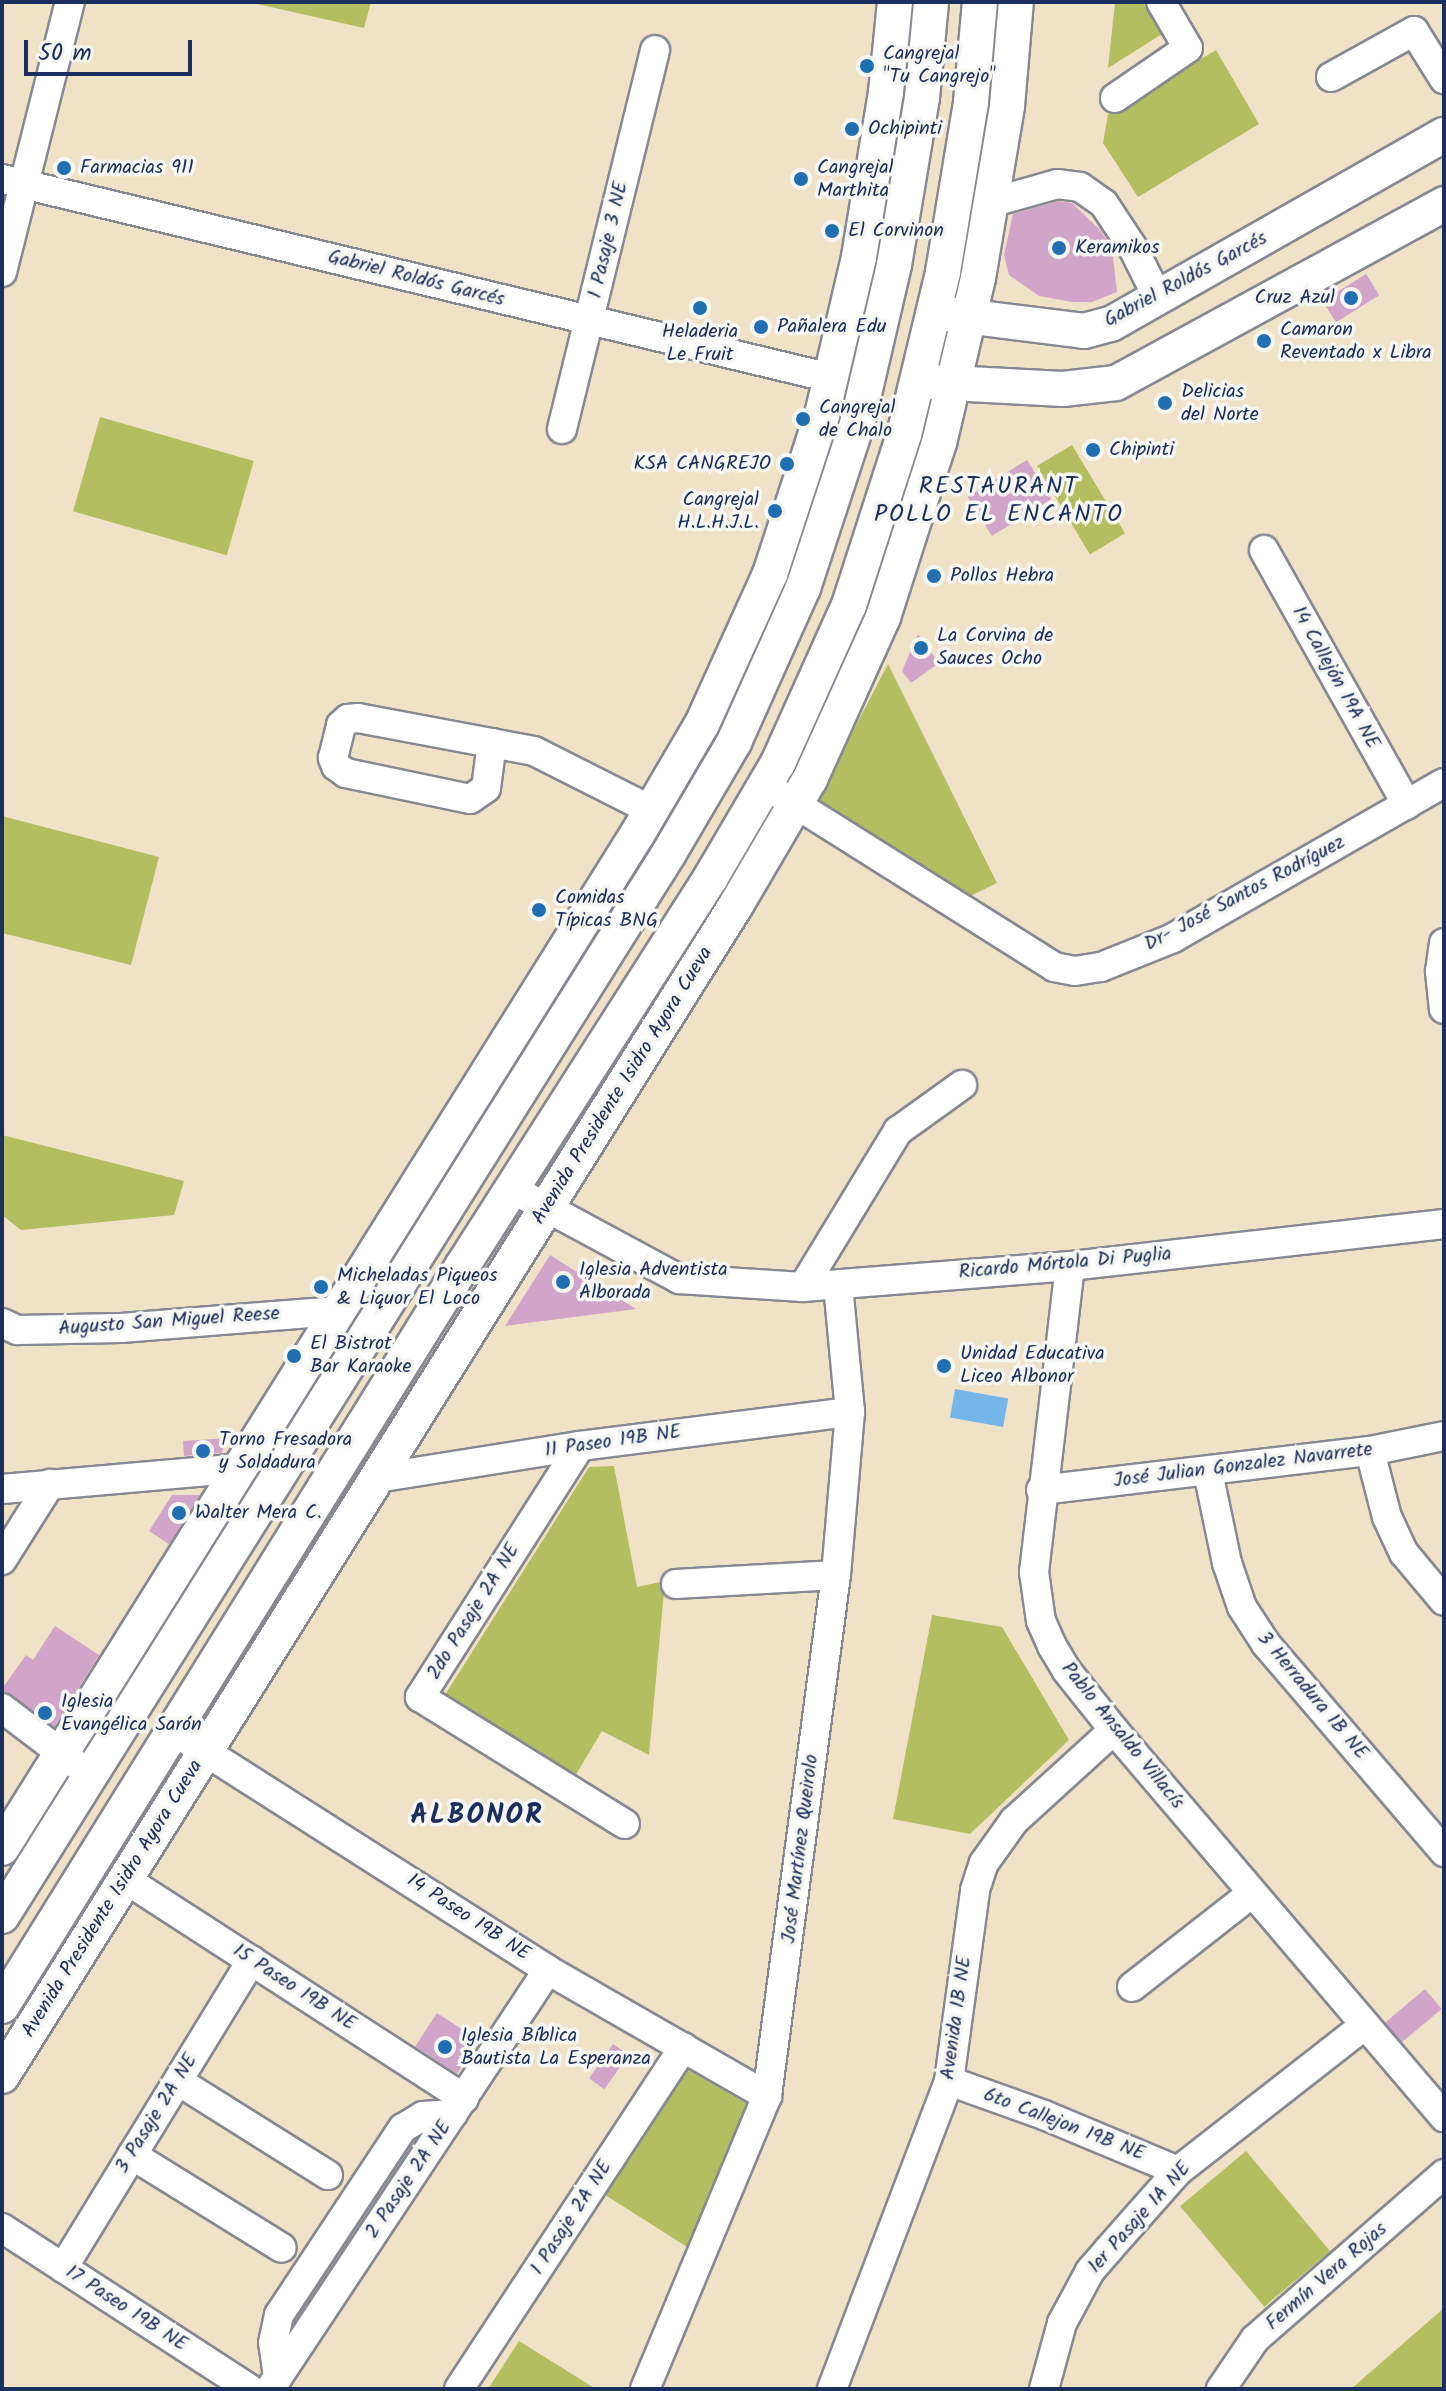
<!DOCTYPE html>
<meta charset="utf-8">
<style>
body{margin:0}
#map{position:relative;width:1446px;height:2391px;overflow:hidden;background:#f0e2c7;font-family:Kalam,sans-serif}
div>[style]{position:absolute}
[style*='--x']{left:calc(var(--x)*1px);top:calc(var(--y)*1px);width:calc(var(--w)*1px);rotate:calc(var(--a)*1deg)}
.green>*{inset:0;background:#b2be60;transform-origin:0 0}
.water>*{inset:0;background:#75b6ea;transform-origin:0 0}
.building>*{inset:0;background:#d1a5c9;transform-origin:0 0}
.roads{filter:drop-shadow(2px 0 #868892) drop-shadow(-2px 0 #868892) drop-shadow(0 2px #868892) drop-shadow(0 -2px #868892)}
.minor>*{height:28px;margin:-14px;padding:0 14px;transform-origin:14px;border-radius:14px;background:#fff}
.major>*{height:34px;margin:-17px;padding:0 17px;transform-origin:17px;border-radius:17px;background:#fff}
.dots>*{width:22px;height:22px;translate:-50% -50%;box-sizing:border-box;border:4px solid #f6f6f2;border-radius:50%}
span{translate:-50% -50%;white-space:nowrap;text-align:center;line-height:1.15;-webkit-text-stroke:7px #f6f6f2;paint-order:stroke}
.poi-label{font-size:20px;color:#1b2f5e}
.left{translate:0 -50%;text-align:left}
.right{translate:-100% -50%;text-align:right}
.street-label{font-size:20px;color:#1b2f5e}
.quarter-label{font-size:24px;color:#1b2f5e;letter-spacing:2px}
.district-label{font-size:28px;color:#1b2f5e;font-weight:700;letter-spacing:2px}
.frame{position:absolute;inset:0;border:4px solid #1b2f5e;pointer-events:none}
.scale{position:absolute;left:24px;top:40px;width:168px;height:36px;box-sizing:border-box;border:4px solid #1b2f5e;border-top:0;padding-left:10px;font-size:24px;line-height:28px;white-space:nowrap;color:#1b2f5e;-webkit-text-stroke:6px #f6f6f2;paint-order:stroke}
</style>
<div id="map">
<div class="green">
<i style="clip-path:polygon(249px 2px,371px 2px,364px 28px)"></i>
<i style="clip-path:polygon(1115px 2px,1143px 2px,1162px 34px,1108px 68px)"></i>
<i style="clip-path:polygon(1216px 50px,1259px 124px,1138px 197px,1103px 143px,1108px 114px)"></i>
<i style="left:100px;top:417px;width:160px;height:98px;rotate:16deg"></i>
<i style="left:1072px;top:445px;width:103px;height:41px;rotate:59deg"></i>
<i style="clip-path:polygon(888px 664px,997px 883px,964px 899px,816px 802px)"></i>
<i style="clip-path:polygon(2px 816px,159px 857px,131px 965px,2px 933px)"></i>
<i style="clip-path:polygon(2px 1135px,184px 1181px,174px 1215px,21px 1230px,2px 1215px)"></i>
<i style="clip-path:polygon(614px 1466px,637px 1587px,665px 1581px,649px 1755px,602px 1731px,575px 1776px,443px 1698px,589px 1467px)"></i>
<i style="clip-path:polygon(932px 1615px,1002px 1627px,1069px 1740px,970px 1834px,893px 1819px)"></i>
<i style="clip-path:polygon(682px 2066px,754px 2108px,695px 2252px,599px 2191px)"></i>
<i style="left:1246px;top:2151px;width:131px;height:86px;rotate:50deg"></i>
<i style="clip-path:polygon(1444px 2308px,1444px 2389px,1351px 2389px)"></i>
<i style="clip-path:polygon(519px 2341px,596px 2389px,488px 2389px)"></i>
</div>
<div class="water">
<i style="left:955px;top:1389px;width:54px;height:29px;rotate:10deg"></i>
</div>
<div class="building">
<i style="clip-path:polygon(1058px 201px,1072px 203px,1100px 230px,1112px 248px,1117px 292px,1092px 302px,1072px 302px,1039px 296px,1009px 275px,1004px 255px,1013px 214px)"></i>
<i style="left:1366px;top:274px;width:25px;height:51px;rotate:58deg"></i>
<i style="left:1027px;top:460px;width:46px;height:70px;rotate:58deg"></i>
<i style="clip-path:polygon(918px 634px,939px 663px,911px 683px,902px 671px)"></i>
<i style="clip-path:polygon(550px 1255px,636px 1309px,505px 1326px)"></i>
<i style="clip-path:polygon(229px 1438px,221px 1453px,184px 1456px,183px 1441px)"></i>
<i style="clip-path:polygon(172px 1495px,200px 1495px,169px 1544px,149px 1531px)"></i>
<i style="clip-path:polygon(55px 1626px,99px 1655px,54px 1727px,2px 1689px,26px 1655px,33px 1660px)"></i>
<i style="left:1425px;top:1989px;width:26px;height:52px;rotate:50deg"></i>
<i style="left:437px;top:2013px;width:50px;height:40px;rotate:33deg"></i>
<i style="left:613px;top:2044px;width:19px;height:42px;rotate:35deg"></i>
</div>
<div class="roads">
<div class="minor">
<i style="--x:1331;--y:77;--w:95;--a:-29"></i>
<i style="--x:1414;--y:31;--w:57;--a:58"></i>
<i style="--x:1115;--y:98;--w:88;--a:-34.4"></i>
<i style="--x:1188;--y:48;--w:53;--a:-120.4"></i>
<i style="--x:2;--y:179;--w:853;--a:13.5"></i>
<i style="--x:990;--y:203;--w:70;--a:-15.8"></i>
<i style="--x:1057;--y:184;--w:23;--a:7"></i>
<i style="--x:1080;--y:187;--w:29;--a:35"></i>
<i style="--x:1104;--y:204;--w:53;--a:56.6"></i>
<i style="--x:1133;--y:248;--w:56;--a:63.4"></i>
<i style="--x:2;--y:272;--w:278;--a:-75.9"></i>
<i style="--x:562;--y:429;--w:390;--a:-76.2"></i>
<i style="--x:1264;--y:550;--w:292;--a:60.7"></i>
<i style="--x:492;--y:743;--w:45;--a:97.6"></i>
<i style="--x:486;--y:788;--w:19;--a:145"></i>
<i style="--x:470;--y:799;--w:127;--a:-168.2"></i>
<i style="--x:346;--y:773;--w:12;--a:-145"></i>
<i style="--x:336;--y:766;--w:9;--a:-111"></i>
<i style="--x:333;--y:758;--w:34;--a:-76"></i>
<i style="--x:341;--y:725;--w:9;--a:-41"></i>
<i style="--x:348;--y:719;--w:10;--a:-6"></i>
<i style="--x:358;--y:718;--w:179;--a:10.6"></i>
<i style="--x:534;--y:751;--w:131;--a:26.8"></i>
<i style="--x:778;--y:793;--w:326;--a:32.2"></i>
<i style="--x:1054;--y:967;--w:21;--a:11"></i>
<i style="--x:1075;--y:971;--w:26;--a:-9"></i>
<i style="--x:1101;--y:967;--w:78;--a:-21.9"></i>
<i style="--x:1173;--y:938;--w:312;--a:-29.8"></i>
<i style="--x:1444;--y:943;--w:29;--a:98"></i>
<i style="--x:1440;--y:972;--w:37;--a:84"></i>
<i style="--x:512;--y:1189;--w:190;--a:28.3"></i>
<i style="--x:679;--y:1279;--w:124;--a:3.7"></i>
<i style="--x:803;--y:1287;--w:268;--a:-4.5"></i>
<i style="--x:1070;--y:1266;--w:376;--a:-6.4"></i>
<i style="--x:1070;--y:1266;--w:308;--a:96.7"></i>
<i style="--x:1034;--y:1572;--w:49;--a:81.9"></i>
<i style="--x:1041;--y:1621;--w:27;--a:66"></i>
<i style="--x:1052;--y:1646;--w:29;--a:59"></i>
<i style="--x:1067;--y:1671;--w:75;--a:51.5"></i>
<i style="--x:1114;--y:1730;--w:509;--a:49.55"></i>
<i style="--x:803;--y:1287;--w:183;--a:-58.7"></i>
<i style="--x:898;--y:1131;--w:79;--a:-35.7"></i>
<i style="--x:2;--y:1323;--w:17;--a:25"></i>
<i style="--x:17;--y:1330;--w:104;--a:-1.1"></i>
<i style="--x:121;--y:1328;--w:218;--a:-4.5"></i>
<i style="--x:580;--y:1446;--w:298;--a:122.5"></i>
<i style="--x:420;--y:1697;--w:241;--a:31.8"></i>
<i style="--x:1370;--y:1451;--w:68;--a:75.6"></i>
<i style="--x:1387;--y:1517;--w:40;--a:65"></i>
<i style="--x:1404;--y:1553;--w:62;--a:50.2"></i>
<i style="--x:1208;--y:1472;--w:93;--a:78.2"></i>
<i style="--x:1227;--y:1563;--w:46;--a:71.2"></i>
<i style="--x:1242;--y:1607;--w:44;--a:57"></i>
<i style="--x:1266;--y:1644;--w:274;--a:49.4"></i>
<i style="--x:377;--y:1478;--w:206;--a:-9"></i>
<i style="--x:580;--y:1446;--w:272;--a:-7.2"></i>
<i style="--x:2;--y:1489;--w:239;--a:-5"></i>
<i style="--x:1041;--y:1490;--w:331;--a:-6.8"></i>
<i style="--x:1370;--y:1451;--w:76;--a:-11.5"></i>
<i style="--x:2;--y:1560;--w:90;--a:-57.7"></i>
<i style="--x:676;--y:1584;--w:160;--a:-3.2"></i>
<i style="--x:2;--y:1708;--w:94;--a:37.2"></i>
<i style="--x:173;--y:1731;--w:445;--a:32.5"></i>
<i style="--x:548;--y:1970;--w:253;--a:29.9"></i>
<i style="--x:125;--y:1879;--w:404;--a:32.9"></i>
<i style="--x:1132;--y:1987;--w:151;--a:-38"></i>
<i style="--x:178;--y:2081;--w:177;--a:32.1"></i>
<i style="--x:949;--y:2081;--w:101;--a:19.7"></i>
<i style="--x:1044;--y:2115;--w:145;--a:22.7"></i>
<i style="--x:132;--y:2155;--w:176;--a:31.8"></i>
<i style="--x:2;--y:2228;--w:296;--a:33"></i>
<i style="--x:63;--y:2268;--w:361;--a:-58.5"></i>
<i style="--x:278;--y:2377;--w:34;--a:-98"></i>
<i style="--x:273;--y:2343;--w:29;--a:-78"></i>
<i style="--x:279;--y:2315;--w:224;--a:-56.5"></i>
<i style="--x:403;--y:2128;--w:23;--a:-31"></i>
<i style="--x:423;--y:2116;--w:30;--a:-4"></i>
<i style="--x:270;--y:2389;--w:503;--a:-56.44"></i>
<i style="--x:459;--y:2389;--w:409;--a:-56.7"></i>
<i style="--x:645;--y:2389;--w:317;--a:-67.4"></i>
<i style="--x:767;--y:2096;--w:526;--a:-82.46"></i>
<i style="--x:836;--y:1575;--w:164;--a:-85.1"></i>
<i style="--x:850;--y:1412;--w:128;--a:-95.4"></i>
<i style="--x:832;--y:2389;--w:329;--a:-69.2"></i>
<i style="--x:949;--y:2081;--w:193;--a:-82.2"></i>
<i style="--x:975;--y:1890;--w:28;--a:-72"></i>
<i style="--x:984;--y:1863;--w:52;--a:-54.5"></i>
<i style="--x:1014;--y:1821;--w:135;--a:-42.3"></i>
<i style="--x:1044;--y:2389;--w:68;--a:-74.7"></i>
<i style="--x:1062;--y:2323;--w:59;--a:-61.7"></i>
<i style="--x:1090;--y:2271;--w:29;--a:-49"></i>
<i style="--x:1109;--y:2249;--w:104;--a:-48.5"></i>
<i style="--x:1178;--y:2171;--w:237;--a:-38"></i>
<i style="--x:1221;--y:2389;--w:60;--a:-55.8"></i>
<i style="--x:1255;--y:2339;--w:251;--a:-41.1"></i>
</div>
<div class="major">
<i style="--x:948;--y:314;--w:137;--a:7.1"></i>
<i style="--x:1084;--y:331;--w:28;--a:-15"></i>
<i style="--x:1111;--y:324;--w:383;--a:-29.6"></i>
<i style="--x:931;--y:382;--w:132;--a:3"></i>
<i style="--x:1063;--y:389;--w:53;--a:-6.5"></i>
<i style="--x:1116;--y:383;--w:374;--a:-28.6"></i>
<i style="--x:2;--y:1848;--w:1198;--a:-57.93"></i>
<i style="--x:638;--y:833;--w:126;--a:-59.6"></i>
<i style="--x:702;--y:724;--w:165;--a:-65.6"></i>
<i style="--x:770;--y:574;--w:167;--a:-71.9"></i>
<i style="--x:822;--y:415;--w:162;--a:-76.8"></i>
<i style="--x:859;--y:257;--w:167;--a:-80.7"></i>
<i style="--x:886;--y:92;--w:90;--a:-84.3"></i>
<i style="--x:2;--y:1916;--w:1255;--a:-57.89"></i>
<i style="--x:669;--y:853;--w:129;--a:-59.6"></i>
<i style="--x:734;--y:742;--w:169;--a:-65.9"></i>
<i style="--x:803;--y:588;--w:173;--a:-71.8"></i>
<i style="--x:857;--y:424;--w:163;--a:-76.9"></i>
<i style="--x:894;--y:265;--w:169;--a:-80.5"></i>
<i style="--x:922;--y:98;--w:96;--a:-84.6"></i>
<i style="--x:2;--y:2006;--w:873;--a:-58.11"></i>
<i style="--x:463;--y:1265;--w:460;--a:-57.4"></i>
<i style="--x:711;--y:877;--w:132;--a:-59.6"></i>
<i style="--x:778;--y:763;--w:173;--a:-65.8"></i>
<i style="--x:849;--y:605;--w:179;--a:-72.1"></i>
<i style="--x:904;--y:435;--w:168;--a:-76.5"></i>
<i style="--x:943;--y:272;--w:172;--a:-80.6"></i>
<i style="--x:971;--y:102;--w:100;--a:-84.9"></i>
<i style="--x:2;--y:2076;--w:1382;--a:-57.92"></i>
<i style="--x:736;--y:905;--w:146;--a:-59.6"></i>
<i style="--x:810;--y:779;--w:178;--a:-65.7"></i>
<i style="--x:883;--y:617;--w:183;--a:-72.2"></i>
<i style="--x:939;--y:443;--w:170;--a:-76.7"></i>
<i style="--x:978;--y:278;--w:174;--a:-80.4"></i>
<i style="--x:1007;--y:106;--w:104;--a:-85.1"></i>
</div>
</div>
<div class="dots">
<i style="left:867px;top:66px;background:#1f6fb2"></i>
<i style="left:852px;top:129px;background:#1f6fb2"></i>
<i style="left:64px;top:168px;background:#1f6fb2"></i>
<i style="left:801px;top:179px;background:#1f6fb2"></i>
<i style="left:832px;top:231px;background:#1f6fb2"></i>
<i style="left:1059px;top:248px;background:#1f6fb2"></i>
<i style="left:1351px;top:298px;background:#1f6fb2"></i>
<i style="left:700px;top:308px;background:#1f6fb2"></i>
<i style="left:761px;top:327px;background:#1f6fb2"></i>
<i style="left:1264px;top:341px;background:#1f6fb2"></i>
<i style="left:1165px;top:403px;background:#1f6fb2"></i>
<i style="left:803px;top:419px;background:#1f6fb2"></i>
<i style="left:1093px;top:450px;background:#1f6fb2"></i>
<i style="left:787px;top:464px;background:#1f6fb2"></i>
<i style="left:775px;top:511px;background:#1f6fb2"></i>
<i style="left:934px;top:576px;background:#1f6fb2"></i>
<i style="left:921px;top:648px;background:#1f6fb2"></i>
<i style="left:539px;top:910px;background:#1f6fb2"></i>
<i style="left:563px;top:1282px;background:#1f6fb2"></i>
<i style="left:321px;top:1287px;background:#1f6fb2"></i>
<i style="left:294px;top:1356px;background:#1f6fb2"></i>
<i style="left:944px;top:1366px;background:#1f6fb2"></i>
<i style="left:203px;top:1451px;background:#1f6fb2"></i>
<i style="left:179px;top:1513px;background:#1f6fb2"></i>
<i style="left:45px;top:1713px;background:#1f6fb2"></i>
<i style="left:445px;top:2047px;background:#1f6fb2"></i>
</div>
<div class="poi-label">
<span class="left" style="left:883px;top:66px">Cangrejal<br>"Tu Cangrejo"</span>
<span class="left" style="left:868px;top:129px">Ochipinti</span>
<span class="left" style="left:80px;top:168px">Farmacias 911</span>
<span class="left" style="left:817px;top:180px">Cangrejal<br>Marthita</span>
<span class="left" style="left:848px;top:231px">El Corvinon</span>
<span class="left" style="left:1075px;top:248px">Keramikos</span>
<span class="right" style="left:1335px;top:298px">Cruz Azul</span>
<span class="left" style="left:777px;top:327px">Pañalera Edu</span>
<span class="left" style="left:1280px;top:342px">Camaron<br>Reventado x Libra</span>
<span style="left:700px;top:344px">Heladeria<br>Le Fruit</span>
<span class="left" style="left:1181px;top:404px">Delicias<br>del Norte</span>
<span class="left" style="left:819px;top:420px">Cangrejal<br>de Chalo</span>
<span class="left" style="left:1109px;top:450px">Chipinti</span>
<span class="right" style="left:771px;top:464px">KSA CANGREJO</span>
<span class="right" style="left:759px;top:512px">Cangrejal<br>H.L.H.J.L.</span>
<span class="left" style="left:950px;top:576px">Pollos Hebra</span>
<span class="left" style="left:937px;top:648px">La Corvina de<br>Sauces Ocho</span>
<span class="left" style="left:555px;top:910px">Comidas<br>Típicas BNG</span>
<span class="left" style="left:579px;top:1282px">Iglesia Adventista<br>Alborada</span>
<span class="left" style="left:337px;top:1288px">Micheladas Piqueos<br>&amp; Liquor El Loco</span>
<span class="left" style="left:310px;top:1356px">El Bistrot<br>Bar Karaoke</span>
<span class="left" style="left:960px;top:1366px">Unidad Educativa<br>Liceo Albonor</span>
<span class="left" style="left:219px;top:1452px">Torno Fresadora<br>y Soldadura</span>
<span class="left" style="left:195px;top:1513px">Walter Mera C.</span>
<span class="left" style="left:61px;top:1714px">Iglesia<br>Evangélica Sarón</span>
<span class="left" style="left:461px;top:2048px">Iglesia Bíblica<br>Bautista La Esperanza</span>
</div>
<div class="street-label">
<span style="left:609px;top:240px;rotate:-77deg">1 Pasaje 3 NE</span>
<span style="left:416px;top:279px;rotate:14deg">Gabriel Roldós Garcés</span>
<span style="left:1186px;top:280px;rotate:-28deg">Gabriel Roldós Garcés</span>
<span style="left:1335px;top:678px;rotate:61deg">14 Callejón 19A NE</span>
<span style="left:1245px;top:894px;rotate:-28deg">Dr- José Santos Rodríguez</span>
<span style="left:623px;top:1086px;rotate:-58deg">Avenida Presidente Isidro Ayora Cueva</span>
<span style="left:1065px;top:1264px;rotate:-5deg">Ricardo Mórtola Di Puglia</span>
<span style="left:169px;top:1322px;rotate:-4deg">Augusto San Miguel Reese</span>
<span style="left:613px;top:1442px;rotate:-8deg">11 Paseo 19B NE</span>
<span style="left:1243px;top:1466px;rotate:-7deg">José Julian Gonzalez Navarrete</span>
<span style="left:474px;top:1612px;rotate:-58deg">2do Pasaje 2A NE</span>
<span style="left:1312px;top:1696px;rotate:50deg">3 Herradura 1B NE</span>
<span style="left:1122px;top:1736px;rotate:51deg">Pablo Ansaldo Villacís</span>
<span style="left:801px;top:1849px;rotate:-83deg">José Martínez Queirolo</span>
<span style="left:113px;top:1899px;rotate:-58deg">Avenida Presidente Isidro Ayora Cueva</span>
<span style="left:468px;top:1918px;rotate:33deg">14 Paseo 19B NE</span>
<span style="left:294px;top:1988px;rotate:33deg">15 Paseo 19B NE</span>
<span style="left:957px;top:2018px;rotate:-82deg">Avenida 1B NE</span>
<span style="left:157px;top:2114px;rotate:-58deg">3 Pasaje 2A NE</span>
<span style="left:1064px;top:2125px;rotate:21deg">6to Callejon 19B NE</span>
<span style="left:409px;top:2180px;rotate:-56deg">2 Pasaje 2A NE</span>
<span style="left:572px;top:2218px;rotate:-57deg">1 Pasaje 2A NE</span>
<span style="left:1140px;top:2218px;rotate:-48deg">1er Pasaje 1A NE</span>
<span style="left:1327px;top:2277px;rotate:-41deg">Fermín Vera Rojas</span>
<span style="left:126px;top:2309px;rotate:33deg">17 Paseo 19B NE</span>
</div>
<div class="quarter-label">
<span style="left:999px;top:501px">RESTAURANT<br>POLLO EL ENCANTO</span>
</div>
<div class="district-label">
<span style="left:477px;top:1816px">ALBONOR</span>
</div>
<div class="frame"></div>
<div class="scale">50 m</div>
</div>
